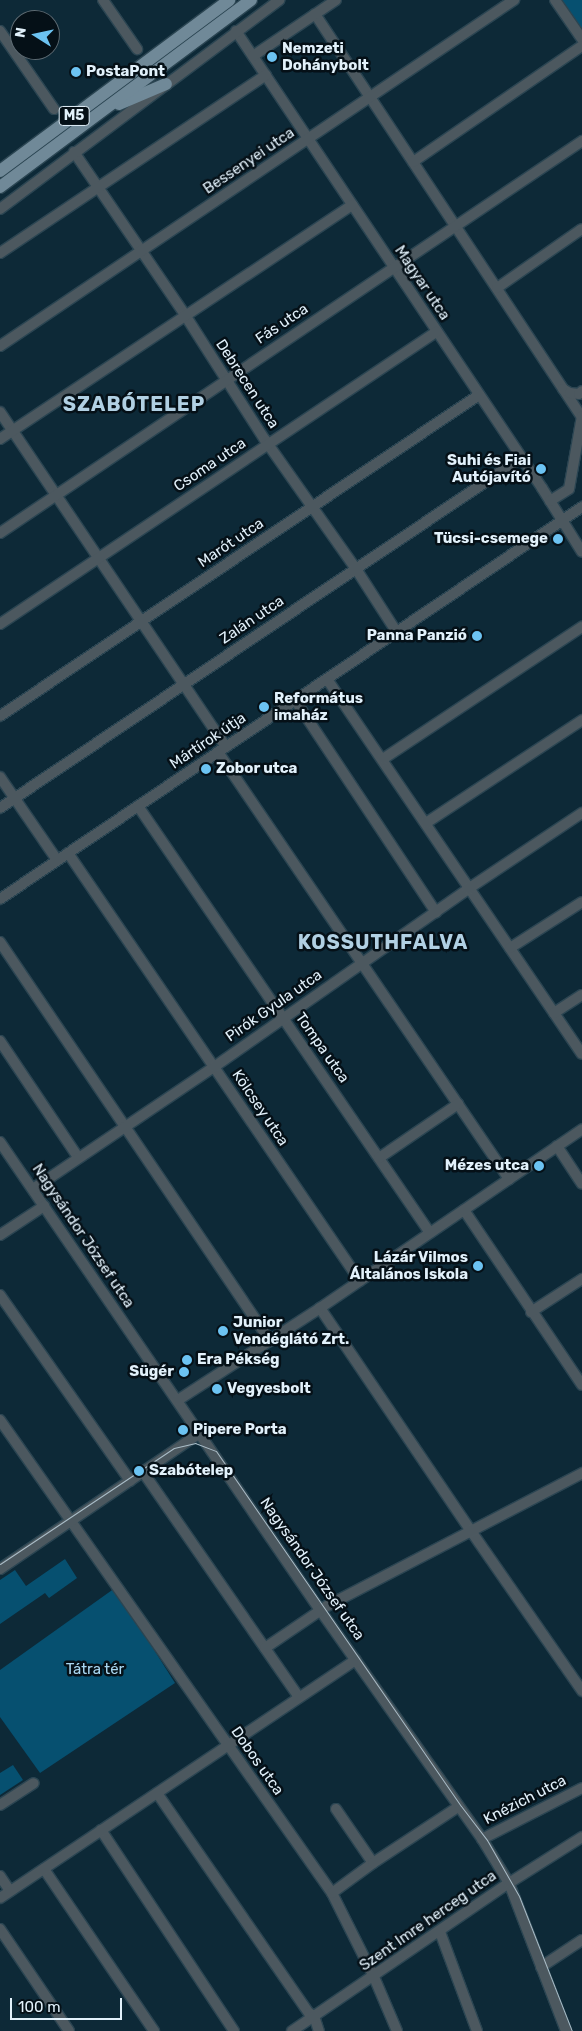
<!DOCTYPE html>
<meta charset="utf-8">
<style>
body{margin:0}
#map{position:relative;width:582px;height:2031px;overflow:hidden;background:#0d2937;font-family:Rubik,sans-serif}
div>[style]{position:absolute}
[style*='--x']{left:calc(var(--x)*1px);top:calc(var(--y)*1px);width:calc(var(--w)*1px);rotate:calc(var(--a)*1deg)}
.green>*{inset:0;background:#065070}
.roads{filter:drop-shadow(1px 0 #2b4552) drop-shadow(-1px 0 #2b4552) drop-shadow(0 1px #2b4552) drop-shadow(0 -1px #2b4552)}
.minor>*{height:10px;margin:-5px;padding:0 5px;transform-origin:5px;border-radius:5px;background:#4c585f}
.major>*{height:12px;margin:-6px;padding:0 6px;transform-origin:6px;border-radius:6px;background:#708998}
.tram>*{height:1px;margin:-0.5px;padding:0 0.5px;transform-origin:0.5px;border-radius:0.5px;background:#aabdc8}
.dots>*{width:14px;height:14px;translate:-50% -50%;box-sizing:border-box;border:2px solid #051017;border-radius:50%}
span{translate:-50% -50%;white-space:nowrap;text-align:center;line-height:1.15;-webkit-text-stroke:5px #051017;paint-order:stroke}
.shield-label span{padding:1px 4px;background:#051017;border:1px solid;border-radius:4px;-webkit-text-stroke-width:0}
.shield-label{font-size:14px;color:#e2f1fb;font-weight:700}
.poi-label{font-size:15px;color:#e2f1fb;font-weight:700}
.left{translate:0 -50%;text-align:left}
.right{translate:-100% -50%;text-align:right}
.street-label{font-size:15px;color:#e2f1fb}
.park-label{font-size:15px;color:#a9d7f1}
.district-label{font-size:20px;color:#b1d0e3;font-weight:700;letter-spacing:1px}
.north{position:absolute;left:10px;top:10px;width:50px;height:50px;box-sizing:border-box;background:#051017;border:1px solid #5d6a72;border-radius:50%;rotate:280deg;font-size:14px;font-weight:700;line-height:20px;text-align:center;color:#e2f1fb}
.north::after{content:'';display:block;margin:auto;width:18px;height:22px;background:#6cc3f2;clip-path:polygon(50% 0,100% 100%,50% 72%,0 100%)}
.scale{position:absolute;left:10px;top:1998px;width:112px;height:22px;box-sizing:border-box;border:2px solid #e2f1fb;border-top:0;padding-left:6px;font-size:15px;line-height:18px;white-space:nowrap;color:#e2f1fb;-webkit-text-stroke:4px #051017;paint-order:stroke}
</style>
<div id="map">
<div class="green">
<i style="clip-path:polygon(561px 0,582px 0,582px 33px)"></i>
<i style="clip-path:polygon(65px 1559px,77px 1578px,49px 1598px,45px 1593px,0 1624px,0 1580px,15px 1570px,26px 1586px)"></i>
<i style="clip-path:polygon(115px 1588px,175px 1683px,40px 1773px,0 1717px,0 1670px)"></i>
<i style="clip-path:polygon(13px 1765px,23px 1780px,0 1795px,0 1773px)"></i>
</div>
<div class="roads">
<div class="minor">
<i style="--x:103;--y:0;--w:60;--a:55.2"></i>
<i style="--x:555;--y:0;--w:47;--a:55.3"></i>
<i style="--x:315;--y:14;--w:483;--a:56.5"></i>
<i style="--x:0;--y:31;--w:95;--a:55.3"></i>
<i style="--x:236;--y:31;--w:550;--a:56.19"></i>
<i style="--x:542;--y:488;--w:75;--a:58"></i>
<i style="--x:253;--y:56;--w:100;--a:-34"></i>
<i style="--x:74;--y:152;--w:197;--a:55.7"></i>
<i style="--x:185;--y:315;--w:148;--a:57.4"></i>
<i style="--x:265;--y:440;--w:158;--a:54.8"></i>
<i style="--x:356;--y:569;--w:74;--a:57.2"></i>
<i style="--x:413;--y:162;--w:205;--a:-34.5"></i>
<i style="--x:0;--y:209;--w:349;--a:-36.8"></i>
<i style="--x:0;--y:253;--w:320;--a:-33.8"></i>
<i style="--x:497;--y:288;--w:103;--a:-34.8"></i>
<i style="--x:0;--y:346;--w:620;--a:-33.95"></i>
<i style="--x:563;--y:389;--w:8;--a:30"></i>
<i style="--x:570;--y:393;--w:9;--a:6"></i>
<i style="--x:579;--y:394;--w:4;--a:-45"></i>
<i style="--x:0;--y:412;--w:404;--a:56"></i>
<i style="--x:0;--y:439;--w:423;--a:-33.6"></i>
<i style="--x:550;--y:501;--w:22;--a:-32"></i>
<i style="--x:569;--y:489;--w:74;--a:-79.9"></i>
<i style="--x:0;--y:533;--w:702;--a:-33.96"></i>
<i style="--x:0;--y:624;--w:525;--a:-33.81"></i>
<i style="--x:327;--y:679;--w:453;--a:55.8"></i>
<i style="--x:295;--y:700;--w:255;--a:56.4"></i>
<i style="--x:0;--y:716;--w:577;--a:-33.83"></i>
<i style="--x:218;--y:752;--w:517;--a:55.73"></i>
<i style="--x:383;--y:759;--w:239;--a:-33.6"></i>
<i style="--x:0;--y:777;--w:101;--a:55.5"></i>
<i style="--x:138;--y:806;--w:517;--a:55.63"></i>
<i style="--x:0;--y:808;--w:628;--a:-33.89"></i>
<i style="--x:426;--y:823;--w:187;--a:-33.4"></i>
<i style="--x:68;--y:853;--w:518;--a:55.7"></i>
<i style="--x:0;--y:899;--w:702;--a:-33.96"></i>
<i style="--x:0;--y:942;--w:482;--a:55.9"></i>
<i style="--x:510;--y:948;--w:85;--a:-32.6"></i>
<i style="--x:554;--y:1013;--w:33;--a:-33"></i>
<i style="--x:0;--y:1041;--w:140;--a:56.1"></i>
<i style="--x:0;--y:1142;--w:567;--a:55.64"></i>
<i style="--x:320;--y:1610;--w:281;--a:54.7"></i>
<i style="--x:482;--y:1839;--w:52;--a:58.5"></i>
<i style="--x:509;--y:1883;--w:159;--a:68.9"></i>
<i style="--x:557;--y:1146;--w:45;--a:56.7"></i>
<i style="--x:379;--y:1158;--w:96;--a:-34.4"></i>
<i style="--x:33;--y:1189;--w:218;--a:-34"></i>
<i style="--x:214;--y:1067;--w:310;--a:-35"></i>
<i style="--x:468;--y:889;--w:137;--a:-33.7"></i>
<i style="--x:464;--y:1210;--w:211;--a:56"></i>
<i style="--x:0;--y:1235;--w:53;--a:-33.4"></i>
<i style="--x:0;--y:1295;--w:227;--a:55"></i>
<i style="--x:320;--y:1308;--w:269;--a:55.9"></i>
<i style="--x:471;--y:1531;--w:195;--a:55.2"></i>
<i style="--x:531;--y:1312;--w:61;--a:-32.9"></i>
<i style="--x:178;--y:1400;--w:169;--a:-32.9"></i>
<i style="--x:320;--y:1308;--w:317;--a:-34.3"></i>
<i style="--x:0;--y:1420;--w:578;--a:54.93"></i>
<i style="--x:332;--y:1893;--w:94;--a:63.4"></i>
<i style="--x:374;--y:1977;--w:59;--a:66.9"></i>
<i style="--x:143;--y:1472;--w:274;--a:55.3"></i>
<i style="--x:0;--y:1569;--w:242;--a:-34.2"></i>
<i style="--x:265;--y:1648;--w:75;--a:-34.1"></i>
<i style="--x:327;--y:1606;--w:288;--a:-27.5"></i>
<i style="--x:157;--y:1793;--w:267;--a:55.4"></i>
<i style="--x:309;--y:2013;--w:6;--a:31"></i>
<i style="--x:314;--y:2016;--w:16;--a:72"></i>
<i style="--x:0;--y:1805;--w:40;--a:-32.9"></i>
<i style="--x:336;--y:1809;--w:65;--a:55.6"></i>
<i style="--x:101;--y:1830;--w:241;--a:56.5"></i>
<i style="--x:482;--y:1839;--w:112;--a:-27"></i>
<i style="--x:44;--y:1869;--w:196;--a:55.8"></i>
<i style="--x:0;--y:1876;--w:18;--a:56"></i>
<i style="--x:332;--y:1893;--w:51;--a:-36.2"></i>
<i style="--x:373;--y:1863;--w:102;--a:-33.4"></i>
<i style="--x:0;--y:1898;--w:428;--a:-33.8"></i>
<i style="--x:0;--y:1929;--w:123;--a:55.9"></i>
<i style="--x:440;--y:1932;--w:106;--a:69.5"></i>
<i style="--x:541;--y:1967;--w:49;--a:-33.4"></i>
<i style="--x:292;--y:2031;--w:263;--a:-34.3"></i>
<i style="--x:509;--y:1883;--w:86;--a:-32.2"></i>
</div>
<div class="major">
<i style="--x:119;--y:104;--w:51;--a:-23.1"></i>
<i style="--x:0;--y:171;--w:286;--a:-36.7"></i>
<i style="--x:0;--y:187;--w:313;--a:-36.7"></i>
</div>
</div>
<div class="tram">
<i style="--x:0;--y:1564;--w:209;--a:-33.7"></i>
<i style="--x:174;--y:1448;--w:22;--a:-13"></i>
<i style="--x:195;--y:1443;--w:22;--a:21"></i>
<i style="--x:216;--y:1451;--w:431;--a:55.4"></i>
<i style="--x:461;--y:1806;--w:43;--a:52.6"></i>
<i style="--x:487;--y:1840;--w:64;--a:60.3"></i>
<i style="--x:519;--y:1896;--w:145;--a:68.6"></i>
</div>
<div class="dots">
<i style="left:272px;top:57px;background:#6cc3f2"></i>
<i style="left:76px;top:72px;background:#6cc3f2"></i>
<i style="left:541px;top:469px;background:#6cc3f2"></i>
<i style="left:558px;top:539px;background:#6cc3f2"></i>
<i style="left:477px;top:636px;background:#6cc3f2"></i>
<i style="left:264px;top:707px;background:#6cc3f2"></i>
<i style="left:206px;top:769px;background:#6cc3f2"></i>
<i style="left:539px;top:1166px;background:#6cc3f2"></i>
<i style="left:478px;top:1266px;background:#6cc3f2"></i>
<i style="left:223px;top:1331px;background:#6cc3f2"></i>
<i style="left:187px;top:1360px;background:#6cc3f2"></i>
<i style="left:184px;top:1372px;background:#6cc3f2"></i>
<i style="left:217px;top:1389px;background:#6cc3f2"></i>
<i style="left:183px;top:1430px;background:#6cc3f2"></i>
<i style="left:139px;top:1471px;background:#6cc3f2"></i>
</div>
<div class="shield-label">
<span style="left:74px;top:116px">M5</span>
</div>
<div class="poi-label">
<span class="left" style="left:282px;top:57px">Nemzeti<br>Dohánybolt</span>
<span class="left" style="left:86px;top:72px">PostaPont</span>
<span class="right" style="left:531px;top:469px">Suhi és Fiai<br>Autójavító</span>
<span class="right" style="left:548px;top:539px">Tücsi-csemege</span>
<span class="right" style="left:467px;top:636px">Panna Panzió</span>
<span class="left" style="left:274px;top:707px">Református<br>imaház</span>
<span class="left" style="left:216px;top:769px">Zobor utca</span>
<span class="right" style="left:529px;top:1166px">Mézes utca</span>
<span class="right" style="left:468px;top:1266px">Lázár Vilmos<br>Általános Iskola</span>
<span class="left" style="left:233px;top:1331px">Junior<br>Vendéglátó Zrt.</span>
<span class="left" style="left:197px;top:1360px">Era Pékség</span>
<span class="right" style="left:174px;top:1372px">Sügér</span>
<span class="left" style="left:227px;top:1389px">Vegyesbolt</span>
<span class="left" style="left:193px;top:1430px">Pipere Porta</span>
<span class="left" style="left:149px;top:1471px">Szabótelep</span>
</div>
<div class="street-label">
<span style="left:249px;top:161px;rotate:-34deg">Bessenyei utca</span>
<span style="left:422px;top:283px;rotate:56deg">Magyar utca</span>
<span style="left:282px;top:324px;rotate:-34deg">Fás utca</span>
<span style="left:247px;top:384px;rotate:57deg">Debrecen utca</span>
<span style="left:210px;top:465px;rotate:-34deg">Csoma utca</span>
<span style="left:231px;top:543px;rotate:-34deg">Marót utca</span>
<span style="left:252px;top:620px;rotate:-34deg">Zalán utca</span>
<span style="left:208px;top:741px;rotate:-34deg">Mártírok útja</span>
<span style="left:274px;top:1006px;rotate:-35deg">Pirók Gyula utca</span>
<span style="left:322px;top:1048px;rotate:55deg">Tompa utca</span>
<span style="left:260px;top:1108px;rotate:56deg">Kölcsey utca</span>
<span style="left:83px;top:1236px;rotate:56deg">Nagysándor József utca</span>
<span style="left:312px;top:1569px;rotate:55deg">Nagysándor József utca</span>
<span style="left:257px;top:1761px;rotate:55deg">Dobos utca</span>
<span style="left:525px;top:1800px;rotate:-27deg">Knézich utca</span>
<span style="left:428px;top:1921px;rotate:-35deg">Szent Imre herceg utca</span>
</div>
<div class="park-label">
<span style="left:95px;top:1670px">Tátra tér</span>
</div>
<div class="district-label">
<span style="left:134px;top:404px">SZABÓTELEP</span>
<span style="left:383px;top:942px">KOSSUTHFALVA</span>
</div>
<div class="north">N</div>
<div class="scale">100 m</div>
</div>
